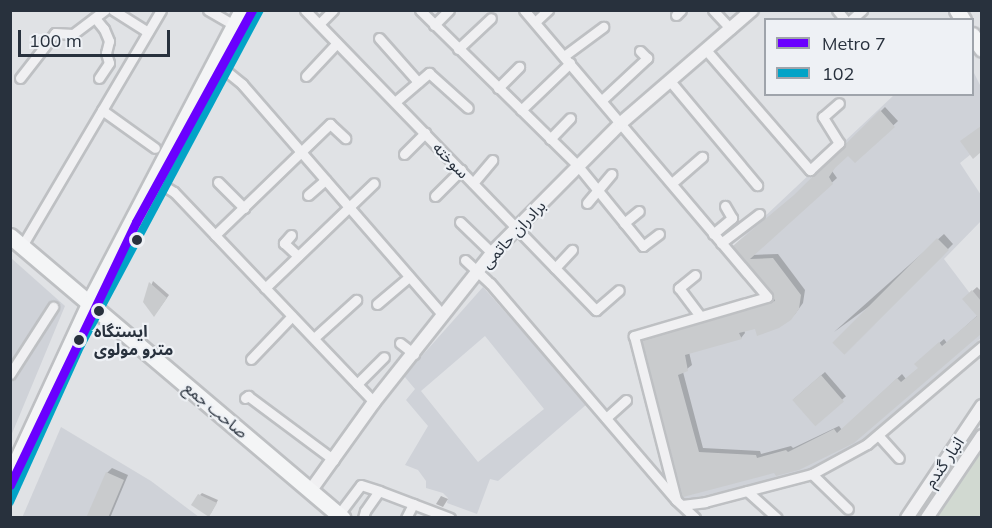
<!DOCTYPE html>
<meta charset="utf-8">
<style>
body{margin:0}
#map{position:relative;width:992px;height:528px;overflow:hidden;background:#e0e2e5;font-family:Mulish,"Noto Sans Arabic",sans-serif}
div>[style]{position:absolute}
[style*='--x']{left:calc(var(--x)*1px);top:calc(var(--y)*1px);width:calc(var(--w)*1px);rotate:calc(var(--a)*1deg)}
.built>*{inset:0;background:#cfd2d8}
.green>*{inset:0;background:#d1d9d1}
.shadow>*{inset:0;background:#0003;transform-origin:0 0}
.building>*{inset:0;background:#c9cbcd;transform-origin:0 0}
.roads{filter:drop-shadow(2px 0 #bec0c3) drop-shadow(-2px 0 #bec0c3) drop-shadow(0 2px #bec0c3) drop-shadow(0 -2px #bec0c3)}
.minor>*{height:9px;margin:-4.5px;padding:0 4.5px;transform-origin:4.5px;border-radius:4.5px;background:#f0f0f2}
.tertiary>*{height:12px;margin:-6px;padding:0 6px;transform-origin:6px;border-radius:6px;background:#f0f0f2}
.primary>*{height:15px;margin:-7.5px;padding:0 7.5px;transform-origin:7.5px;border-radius:7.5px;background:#f4f5f6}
.bus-1>*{height:8px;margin:-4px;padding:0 4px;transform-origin:4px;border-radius:4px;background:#02a3c7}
.metro-1>*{height:9px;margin:-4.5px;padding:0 4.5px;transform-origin:4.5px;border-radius:4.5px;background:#6a00ff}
.dots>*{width:16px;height:16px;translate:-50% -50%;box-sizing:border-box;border:3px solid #eef1f5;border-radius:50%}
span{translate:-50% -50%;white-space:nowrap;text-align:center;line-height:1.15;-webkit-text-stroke:4.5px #eef1f5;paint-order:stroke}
.street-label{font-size:16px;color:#28313d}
.stop-label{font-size:16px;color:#28313d;font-weight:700}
.left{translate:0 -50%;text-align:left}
.frame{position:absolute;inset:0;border:12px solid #28313d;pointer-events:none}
.legend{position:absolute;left:764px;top:18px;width:210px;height:78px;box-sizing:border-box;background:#eef1f5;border:2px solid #9fa4ab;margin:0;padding:8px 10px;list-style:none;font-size:18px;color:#28313d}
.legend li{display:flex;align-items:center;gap:12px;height:30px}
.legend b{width:30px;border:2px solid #9fa4ab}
.scale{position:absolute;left:18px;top:30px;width:152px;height:27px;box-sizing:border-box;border:3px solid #28313d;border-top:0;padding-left:8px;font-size:18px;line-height:21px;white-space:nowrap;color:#28313d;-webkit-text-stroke:4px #eef1f5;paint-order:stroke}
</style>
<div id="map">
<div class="built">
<i style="clip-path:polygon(973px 71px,981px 87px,981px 146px,960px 163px,981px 195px,981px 221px,944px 259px,981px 308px,981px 338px,866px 441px,811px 471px,681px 501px,636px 337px,774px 301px,730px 249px,894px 95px,972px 94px)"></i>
<i style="clip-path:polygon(11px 258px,65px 306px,11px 436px)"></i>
<i style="clip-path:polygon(evenodd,483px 287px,587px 404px,498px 481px,490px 479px,477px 514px,447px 503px,448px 498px,443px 493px,426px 488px,426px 481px,418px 470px,405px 465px,428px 426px,406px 400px,415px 389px,404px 376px,483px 287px,485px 336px,544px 409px,478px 462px,421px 391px,485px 336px)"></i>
<i style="clip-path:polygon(61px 427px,151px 481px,199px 517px,22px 518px)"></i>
</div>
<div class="green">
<i style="clip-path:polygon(981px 448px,981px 517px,937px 517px)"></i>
</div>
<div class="shadow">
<i style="clip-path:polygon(885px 107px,898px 121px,855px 161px,849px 154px,838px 163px,832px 171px,837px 178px,752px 255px,778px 254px,805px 290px,803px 303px,795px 314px,790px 319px,744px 330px,745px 333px,741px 338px,689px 352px,692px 365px,683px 372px,703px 448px,760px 451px,761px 454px,791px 446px,793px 448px,839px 426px,842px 430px,902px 374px,906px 379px,919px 368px,921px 359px,944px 339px,947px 343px,978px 315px,968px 295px,977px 287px,982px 292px,982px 332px,853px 442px,775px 471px,684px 495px,644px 341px,648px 336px,776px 298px,773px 292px,735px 247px,800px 191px)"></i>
<i style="clip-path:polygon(944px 234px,953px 244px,948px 249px,834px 332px)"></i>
<i style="clip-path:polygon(153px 281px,169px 295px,156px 313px,145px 301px)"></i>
<i style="left:825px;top:372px;width:32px;height:41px;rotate:49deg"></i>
<i style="clip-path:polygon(112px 468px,128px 475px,110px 518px,88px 518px,107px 473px)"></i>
<i style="clip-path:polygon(202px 493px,218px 500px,211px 513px,200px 495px)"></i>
<i style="clip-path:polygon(441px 496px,448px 499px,443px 507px,436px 504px)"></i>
</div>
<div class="building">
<i style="clip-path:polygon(880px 110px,895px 127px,855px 163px,848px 156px,835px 168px,829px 177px,833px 184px,750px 259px,773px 258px,801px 295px,799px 309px,791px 320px,779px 328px,757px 336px,755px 329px,739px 333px,742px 339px,685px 355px,688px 371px,678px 375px,699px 452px,756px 455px,757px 458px,786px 450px,788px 452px,834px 429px,837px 433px,897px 378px,901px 382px,918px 368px,914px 364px,939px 342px,942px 346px,977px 316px,962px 299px,972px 290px,981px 301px,981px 334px,854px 443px,799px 470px,776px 476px,774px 473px,683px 497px,642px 341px,775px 301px,772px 293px,733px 246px,794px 195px)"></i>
<i style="clip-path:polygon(981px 126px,981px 152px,973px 159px,960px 141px)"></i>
<i style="left:937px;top:238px;width:17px;height:148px;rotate:45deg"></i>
<i style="clip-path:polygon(149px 282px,167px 298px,154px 317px,143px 302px)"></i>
<i style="left:821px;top:375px;width:35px;height:38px;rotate:49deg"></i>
<i style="clip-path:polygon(106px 472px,124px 480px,108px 518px,86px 518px)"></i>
<i style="clip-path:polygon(198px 494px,217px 503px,209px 517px,191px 505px)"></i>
</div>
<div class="roads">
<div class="minor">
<i style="--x:113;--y:10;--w:41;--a:32.2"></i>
<i style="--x:208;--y:10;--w:30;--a:30"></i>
<i style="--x:305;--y:10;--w:418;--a:45.9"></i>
<i style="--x:596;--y:310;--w:30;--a:-41"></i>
<i style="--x:420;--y:10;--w:222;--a:44.6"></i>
<i style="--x:578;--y:166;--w:103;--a:50.9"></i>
<i style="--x:643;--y:246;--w:20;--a:-37"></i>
<i style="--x:524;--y:10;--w:376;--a:49.7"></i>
<i style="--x:767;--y:297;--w:139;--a:163.7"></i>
<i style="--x:634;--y:336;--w:169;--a:75.6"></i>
<i style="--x:713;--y:10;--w:26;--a:47"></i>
<i style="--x:837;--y:10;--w:13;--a:51"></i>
<i style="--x:676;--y:15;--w:7;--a:-45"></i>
<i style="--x:95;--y:18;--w:14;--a:51"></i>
<i style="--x:104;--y:29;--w:13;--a:67"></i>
<i style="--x:109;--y:41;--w:12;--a:104"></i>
<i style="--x:106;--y:53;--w:10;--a:73"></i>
<i style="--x:109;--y:63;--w:18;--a:124"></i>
<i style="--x:851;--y:20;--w:15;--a:-42"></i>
<i style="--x:535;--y:22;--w:18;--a:-43"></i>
<i style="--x:319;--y:24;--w:20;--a:-45"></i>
<i style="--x:434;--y:25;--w:21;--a:-45"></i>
<i style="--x:379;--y:38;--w:59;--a:48.4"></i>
<i style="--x:458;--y:49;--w:45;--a:-43.2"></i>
<i style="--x:706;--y:50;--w:159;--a:49.1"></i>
<i style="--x:810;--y:170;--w:40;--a:-43"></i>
<i style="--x:839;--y:143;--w:31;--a:-122"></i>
<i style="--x:823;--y:117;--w:21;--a:-41"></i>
<i style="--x:564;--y:56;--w:49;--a:-36.6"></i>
<i style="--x:215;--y:62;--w:35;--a:39"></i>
<i style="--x:242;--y:84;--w:306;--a:49"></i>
<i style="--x:306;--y:76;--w:45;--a:-46.8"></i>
<i style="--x:20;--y:78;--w:57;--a:-52.1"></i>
<i style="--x:55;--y:33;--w:18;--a:3"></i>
<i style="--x:73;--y:34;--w:40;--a:-37"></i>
<i style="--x:670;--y:81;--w:136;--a:50.1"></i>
<i style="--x:498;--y:88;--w:30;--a:-45"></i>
<i style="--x:602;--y:100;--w:62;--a:-43"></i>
<i style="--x:647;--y:58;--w:10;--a:-135"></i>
<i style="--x:395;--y:102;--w:45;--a:-40.5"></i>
<i style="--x:429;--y:73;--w:52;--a:41.9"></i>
<i style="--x:102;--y:110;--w:65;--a:35.6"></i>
<i style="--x:521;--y:110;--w:68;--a:-43.8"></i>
<i style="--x:550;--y:139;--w:29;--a:-46"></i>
<i style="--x:404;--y:154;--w:30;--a:-45"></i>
<i style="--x:154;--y:180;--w:23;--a:31"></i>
<i style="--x:174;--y:192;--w:290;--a:46.4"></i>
<i style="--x:218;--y:182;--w:37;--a:45"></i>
<i style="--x:473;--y:183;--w:30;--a:-50"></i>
<i style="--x:672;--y:183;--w:40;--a:-41"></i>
<i style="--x:308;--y:195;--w:23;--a:-41"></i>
<i style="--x:435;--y:196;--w:37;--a:-45"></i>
<i style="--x:587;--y:203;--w:38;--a:-50"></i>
<i style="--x:460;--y:222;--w:45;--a:44.1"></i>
<i style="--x:624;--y:223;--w:19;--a:-39"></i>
<i style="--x:713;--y:234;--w:25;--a:-40"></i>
<i style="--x:732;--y:218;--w:14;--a:-120"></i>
<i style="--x:215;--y:235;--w:160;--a:-44"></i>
<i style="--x:330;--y:124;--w:21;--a:43"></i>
<i style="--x:291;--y:235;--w:11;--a:131"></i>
<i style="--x:284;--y:243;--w:19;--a:43"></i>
<i style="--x:721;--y:243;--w:48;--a:-37.3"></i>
<i style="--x:22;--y:246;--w:274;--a:-59.5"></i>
<i style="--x:465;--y:260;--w:34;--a:43"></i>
<i style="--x:490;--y:283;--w:286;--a:49.4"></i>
<i style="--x:676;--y:500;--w:26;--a:43"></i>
<i style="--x:555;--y:268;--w:25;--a:-47"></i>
<i style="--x:695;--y:275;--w:21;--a:141"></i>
<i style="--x:679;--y:288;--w:35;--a:53"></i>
<i style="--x:265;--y:288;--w:151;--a:-43.9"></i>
<i style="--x:377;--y:304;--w:42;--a:-40.2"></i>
<i style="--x:314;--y:338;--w:57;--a:-42.1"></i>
<i style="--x:400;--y:343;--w:18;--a:38"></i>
<i style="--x:251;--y:359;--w:59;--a:-46.4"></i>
<i style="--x:10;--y:374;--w:80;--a:-57.3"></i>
<i style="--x:357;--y:384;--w:38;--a:-45"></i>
<i style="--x:245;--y:398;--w:4;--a:-34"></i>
<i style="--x:248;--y:396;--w:107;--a:36.7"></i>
<i style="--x:606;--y:418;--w:27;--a:-42"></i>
<i style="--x:878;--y:435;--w:31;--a:48"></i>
<i style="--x:812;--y:474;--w:50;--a:44.2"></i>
<i style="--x:747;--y:491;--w:40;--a:42"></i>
<i style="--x:682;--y:505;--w:23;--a:-7"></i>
<i style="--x:705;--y:502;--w:111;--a:-14.7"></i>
<i style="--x:812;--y:474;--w:63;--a:-28.6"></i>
<i style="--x:867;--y:444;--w:151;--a:-40.4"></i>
<i style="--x:339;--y:514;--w:36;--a:-53"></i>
<i style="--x:361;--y:485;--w:19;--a:18"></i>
<i style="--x:363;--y:518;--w:7;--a:-74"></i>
<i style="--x:365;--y:511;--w:24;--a:-55"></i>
<i style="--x:379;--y:491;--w:76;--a:20.8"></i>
<i style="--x:406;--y:518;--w:16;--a:-63"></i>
</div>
<div class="tertiary">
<i style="--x:311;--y:490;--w:108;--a:-54.4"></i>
<i style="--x:374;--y:402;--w:190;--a:-51.6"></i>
<i style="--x:492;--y:253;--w:183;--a:-45.2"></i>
<i style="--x:621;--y:123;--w:173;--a:-40.8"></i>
<i style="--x:907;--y:518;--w:135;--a:-56.2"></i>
<i style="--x:927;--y:518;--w:99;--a:-56.1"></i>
</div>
<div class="primary">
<i style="--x:957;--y:10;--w:12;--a:59"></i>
<i style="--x:972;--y:35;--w:17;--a:54"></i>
<i style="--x:10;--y:236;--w:436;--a:40.3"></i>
<i style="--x:10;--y:475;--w:200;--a:-65.2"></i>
<i style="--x:94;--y:293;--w:319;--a:-62.4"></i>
</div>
</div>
<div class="bus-1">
<i style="--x:10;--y:502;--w:172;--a:-65.7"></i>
<i style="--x:81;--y:345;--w:380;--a:-61.9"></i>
</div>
<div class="metro-1">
<i style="--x:10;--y:485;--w:292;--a:-64.4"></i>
<i style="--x:136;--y:222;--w:242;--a:-61.3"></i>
</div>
<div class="dots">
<i style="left:137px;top:240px;background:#28313d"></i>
<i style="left:99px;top:311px;background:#28313d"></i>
<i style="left:79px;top:340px;background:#28313d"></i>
</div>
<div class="street-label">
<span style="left:451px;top:160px;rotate:46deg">سوخته</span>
<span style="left:513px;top:234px;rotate:-47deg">برادران حاتمی</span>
<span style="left:216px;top:410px;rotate:40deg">صاحب جمع</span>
<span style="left:944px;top:462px;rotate:-56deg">انبار گندم</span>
</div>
<div class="stop-label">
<span class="left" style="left:94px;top:340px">ایستگاه<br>مترو مولوی</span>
</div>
<div class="frame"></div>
<ul class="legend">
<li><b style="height:8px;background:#6a00ff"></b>Metro 7</li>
<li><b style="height:8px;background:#02a3c7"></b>102</li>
</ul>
<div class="scale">100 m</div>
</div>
